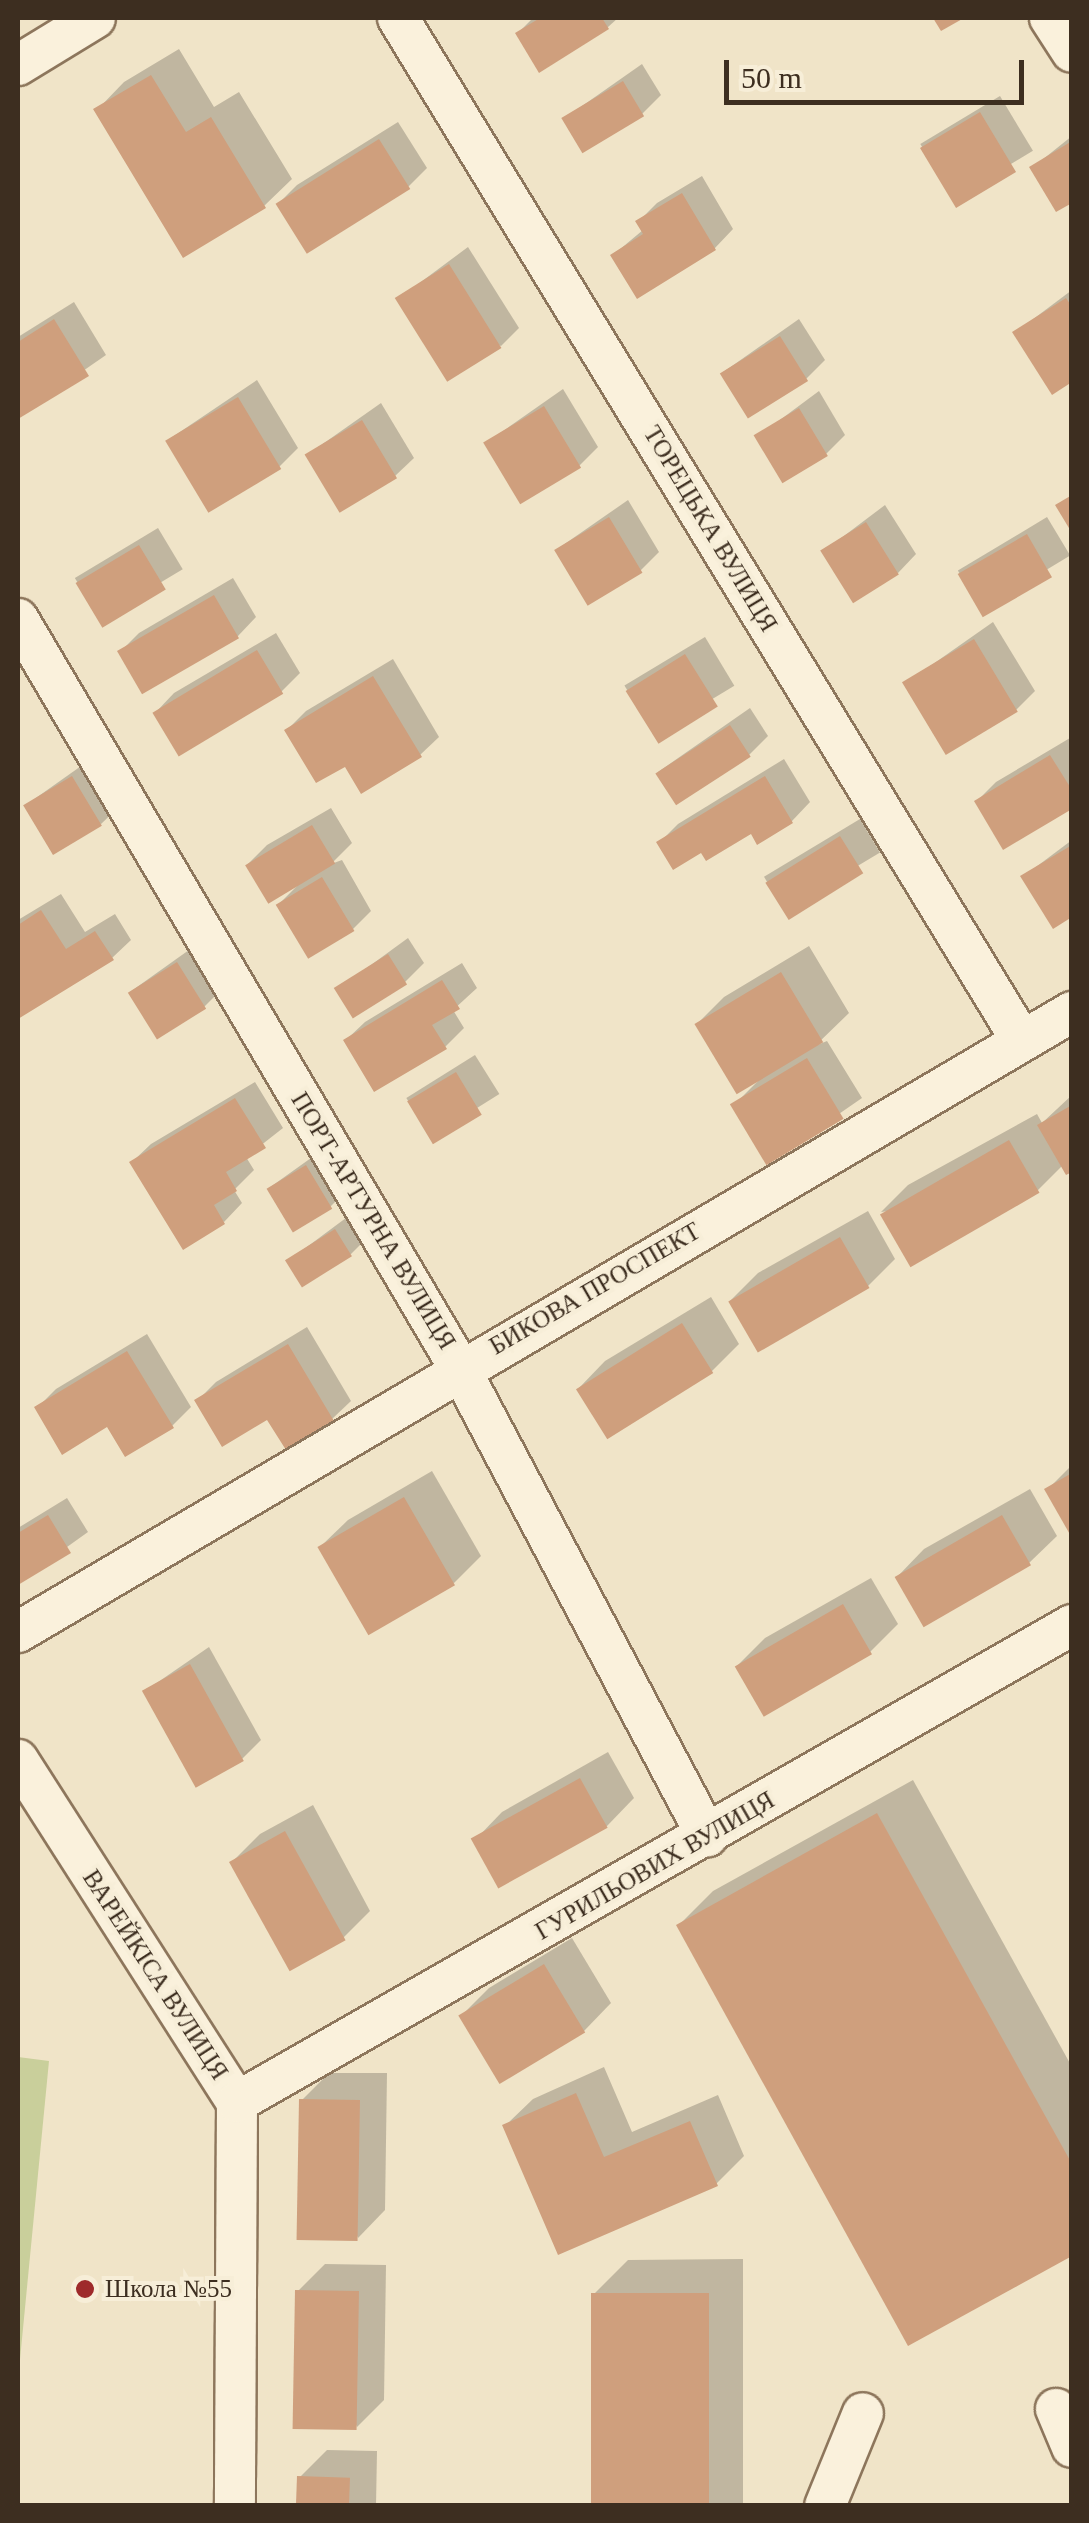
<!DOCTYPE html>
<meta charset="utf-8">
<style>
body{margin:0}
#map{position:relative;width:1089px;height:2523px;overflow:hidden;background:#f0e4c8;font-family:Georgia,serif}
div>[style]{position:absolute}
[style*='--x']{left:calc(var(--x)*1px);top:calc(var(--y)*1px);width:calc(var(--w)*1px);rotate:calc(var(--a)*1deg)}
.green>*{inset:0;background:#c9cf9b}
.shadow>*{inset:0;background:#0003;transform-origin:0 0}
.building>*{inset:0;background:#cf9f7d;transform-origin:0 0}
.roads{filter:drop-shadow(2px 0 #8d765c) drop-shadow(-2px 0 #8d765c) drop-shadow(0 2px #8d765c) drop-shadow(0 -2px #8d765c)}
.minor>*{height:40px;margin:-20px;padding:0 20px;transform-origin:20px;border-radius:20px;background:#faf1dc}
.dots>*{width:28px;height:28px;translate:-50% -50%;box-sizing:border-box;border:5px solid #f7eed8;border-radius:50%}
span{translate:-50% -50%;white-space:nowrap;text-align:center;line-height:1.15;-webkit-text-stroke:8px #f7eed8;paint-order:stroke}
.street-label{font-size:25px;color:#3d2e20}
.poi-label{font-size:25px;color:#3d2e20}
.left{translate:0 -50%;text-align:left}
.frame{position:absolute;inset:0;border:20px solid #3d2e20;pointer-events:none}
.scale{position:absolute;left:724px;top:60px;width:300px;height:45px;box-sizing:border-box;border:5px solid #3d2e20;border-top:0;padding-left:12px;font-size:30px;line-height:35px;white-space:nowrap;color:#3d2e20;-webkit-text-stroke:8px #f7eed8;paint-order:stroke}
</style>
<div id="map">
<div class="green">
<i style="clip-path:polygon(18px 2057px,49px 2061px,18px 2380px)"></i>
</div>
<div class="shadow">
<i style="clip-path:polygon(533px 18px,618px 18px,608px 27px,518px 33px)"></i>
<i style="clip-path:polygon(179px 49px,214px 107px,239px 92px,292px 179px,264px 206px,97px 110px,124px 82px)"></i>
<i style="clip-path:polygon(642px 64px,661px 95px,642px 114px,565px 118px)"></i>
<i style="left:1000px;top:96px;width:64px;height:93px;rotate:59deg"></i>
<i style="clip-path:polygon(398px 122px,427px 168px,408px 187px,278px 204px,297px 185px)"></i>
<i style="clip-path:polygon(1072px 136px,1072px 200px,1032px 168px)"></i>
<i style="clip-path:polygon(702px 176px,733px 229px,715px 248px,613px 255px,643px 230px,638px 222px,657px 203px)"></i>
<i style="clip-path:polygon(468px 247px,519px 328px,501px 346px,398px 299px)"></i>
<i style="clip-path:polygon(1072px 290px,1072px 380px,1016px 332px)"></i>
<i style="clip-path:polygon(74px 302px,106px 355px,18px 416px,18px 337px)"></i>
<i style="clip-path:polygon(799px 319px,825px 360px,806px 379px,722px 373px)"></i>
<i style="clip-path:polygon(257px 380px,298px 448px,279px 467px,168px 440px)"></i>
<i style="clip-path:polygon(563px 389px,598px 447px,579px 466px,486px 443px)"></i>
<i style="clip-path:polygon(819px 391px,845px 435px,826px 454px,757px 437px)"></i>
<i style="clip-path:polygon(381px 403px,414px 458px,395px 476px,307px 455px)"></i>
<i style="clip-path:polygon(628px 500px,659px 552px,640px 571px,556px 550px)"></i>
<i style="clip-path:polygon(885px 505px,916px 554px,898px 573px,824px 551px)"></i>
<i style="left:1047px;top:517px;width:45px;height:104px;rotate:59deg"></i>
<i style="left:158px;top:528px;width:48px;height:97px;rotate:59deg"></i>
<i style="clip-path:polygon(233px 578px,256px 617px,238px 636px,143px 691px,120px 652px,139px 633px)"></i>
<i style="clip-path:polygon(993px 622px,1035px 691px,1016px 710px,906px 683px)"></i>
<i style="clip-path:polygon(276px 633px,300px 673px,281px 692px,156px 712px,174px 693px)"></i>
<i style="left:705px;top:637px;width:57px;height:94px;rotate:59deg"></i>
<i style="clip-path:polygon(393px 659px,439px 737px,420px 755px,346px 764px,287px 730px,306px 711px)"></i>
<i style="clip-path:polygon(750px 708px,768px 736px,749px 755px,658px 772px)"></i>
<i style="clip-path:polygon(1070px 738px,1072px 806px,977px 801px,996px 782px)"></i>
<i style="clip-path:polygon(91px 759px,120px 806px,101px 824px,26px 805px)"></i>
<i style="clip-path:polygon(784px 759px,810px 802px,792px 821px,702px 849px,659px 843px,678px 824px)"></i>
<i style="clip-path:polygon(331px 808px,352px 843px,331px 864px,342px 860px,371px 911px,353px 929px,278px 905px,300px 883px,248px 864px,267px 845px)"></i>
<i style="left:860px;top:819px;width:39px;height:112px;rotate:59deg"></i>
<i style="clip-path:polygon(1072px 840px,1072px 914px,1024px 876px)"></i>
<i style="clip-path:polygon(61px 894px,85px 932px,115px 914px,131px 940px,112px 958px,18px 1016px,18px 920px)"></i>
<i style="clip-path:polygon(408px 938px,424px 963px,405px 982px,338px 989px)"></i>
<i style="clip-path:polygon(196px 945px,223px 988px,204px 1007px,130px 992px)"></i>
<i style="clip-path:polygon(809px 946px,849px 1013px,815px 1046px,827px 1041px,862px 1098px,768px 1163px,733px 1106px,760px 1079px,697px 1024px,724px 997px)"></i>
<i style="clip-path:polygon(462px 963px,477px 988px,453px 1010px,464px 1028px,445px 1047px,346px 1040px,365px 1022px)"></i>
<i style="left:475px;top:1055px;width:46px;height:81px;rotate:58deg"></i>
<i style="clip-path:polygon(255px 1082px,283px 1128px,246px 1157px,254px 1170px,234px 1190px,242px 1203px,224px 1222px,132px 1162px,151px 1144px)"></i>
<i style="clip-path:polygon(1072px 1095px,1072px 1169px,1063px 1165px,1037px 1191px,881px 1212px,908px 1185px,1037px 1114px,1042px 1123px)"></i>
<i style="clip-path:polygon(325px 1148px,349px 1188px,330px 1207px,269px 1188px)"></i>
<i style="clip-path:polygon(868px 1211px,895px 1259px,868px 1286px,730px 1301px,758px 1273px)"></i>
<i style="clip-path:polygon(354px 1212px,369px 1236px,351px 1254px,288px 1261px)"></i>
<i style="clip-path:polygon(711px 1297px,739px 1344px,712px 1371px,578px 1389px,605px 1361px)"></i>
<i style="clip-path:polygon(307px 1327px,351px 1401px,332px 1419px,268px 1417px,197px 1401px,216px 1382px)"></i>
<i style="clip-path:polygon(147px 1334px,191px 1407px,172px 1426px,108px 1423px,37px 1408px,56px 1389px)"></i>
<i style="clip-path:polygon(1072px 1465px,1072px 1533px,1047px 1490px)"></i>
<i style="clip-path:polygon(432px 1471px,481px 1556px,454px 1583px,320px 1547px,348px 1520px)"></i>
<i style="clip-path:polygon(1030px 1489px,1057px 1536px,1029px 1563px,897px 1577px,924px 1549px)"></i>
<i style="clip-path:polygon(67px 1498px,88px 1532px,18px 1582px,18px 1528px)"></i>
<i style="clip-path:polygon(871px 1578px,898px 1624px,870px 1652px,737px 1666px,765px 1638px)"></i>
<i style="clip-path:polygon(209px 1647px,261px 1740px,242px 1759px,145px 1691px)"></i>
<i style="clip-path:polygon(608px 1752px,634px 1798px,607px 1826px,501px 1886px,475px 1840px,502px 1812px)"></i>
<i style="clip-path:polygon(913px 1780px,1072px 2067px,1072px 2253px,679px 1925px,713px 1891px)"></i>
<i style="clip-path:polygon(313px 1805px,370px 1911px,343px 1938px,232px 1862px,260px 1834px)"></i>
<i style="clip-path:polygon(572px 1938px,611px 2003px,584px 2031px,501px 2081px,461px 2016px,489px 1988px)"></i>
<i style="clip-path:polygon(604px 2067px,632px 2132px,718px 2095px,744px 2156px,716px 2184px,559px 2252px,505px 2126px,533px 2099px)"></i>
<i style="clip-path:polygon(329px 2073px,387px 2073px,385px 2210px,358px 2238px,302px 2100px)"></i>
<i style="clip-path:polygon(743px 2259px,743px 2506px,594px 2506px,593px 2295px,628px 2260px)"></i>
<i style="clip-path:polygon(325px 2264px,386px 2265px,384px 2400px,357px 2427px,298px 2291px)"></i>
<i style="clip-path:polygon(327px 2450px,377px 2451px,376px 2506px,298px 2506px,299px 2478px)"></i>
</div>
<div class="building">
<i style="clip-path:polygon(540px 18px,602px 18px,609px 29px,539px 73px,515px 33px)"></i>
<i style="clip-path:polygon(933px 18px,964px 18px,941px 31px)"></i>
<i style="clip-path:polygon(151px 75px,186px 132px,211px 117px,266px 208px,183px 258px,93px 109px)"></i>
<i style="left:623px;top:81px;width:41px;height:72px;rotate:59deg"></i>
<i style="left:980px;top:112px;width:70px;height:70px;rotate:59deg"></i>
<i style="left:379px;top:139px;width:59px;height:122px;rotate:58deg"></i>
<i style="clip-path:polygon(1072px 141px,1072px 203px,1056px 212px,1029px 167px)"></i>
<i style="clip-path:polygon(682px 193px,716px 250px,637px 299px,610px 255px,643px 234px,635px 221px)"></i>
<i style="left:449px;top:264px;width:99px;height:64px;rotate:58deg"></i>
<i style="clip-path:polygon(1066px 298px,1072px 307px,1072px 382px,1052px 395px,1012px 332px)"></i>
<i style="clip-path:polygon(54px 319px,89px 376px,18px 419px,18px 342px)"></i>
<i style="left:780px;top:336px;width:53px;height:71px;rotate:58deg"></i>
<i style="left:238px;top:397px;width:84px;height:85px;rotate:59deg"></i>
<i style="left:544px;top:406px;width:72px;height:71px;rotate:59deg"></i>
<i style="left:799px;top:408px;width:56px;height:53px;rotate:59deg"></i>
<i style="left:362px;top:420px;width:68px;height:67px;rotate:59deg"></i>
<i style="clip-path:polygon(1072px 495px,1072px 533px,1055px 505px)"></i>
<i style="left:609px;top:517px;width:65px;height:64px;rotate:59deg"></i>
<i style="left:866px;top:522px;width:62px;height:54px;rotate:58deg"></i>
<i style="left:1027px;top:534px;width:50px;height:80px;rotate:60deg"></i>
<i style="left:139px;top:545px;width:52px;height:74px;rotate:59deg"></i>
<i style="left:214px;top:595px;width:50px;height:112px;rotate:60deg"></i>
<i style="left:974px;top:639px;width:85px;height:84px;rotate:59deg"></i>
<i style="left:257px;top:650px;width:51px;height:122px;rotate:59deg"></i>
<i style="left:685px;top:654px;width:62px;height:70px;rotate:58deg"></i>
<i style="clip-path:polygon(373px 676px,422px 757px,361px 794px,345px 767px,316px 783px,284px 730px)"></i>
<i style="left:730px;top:725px;width:38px;height:89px;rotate:57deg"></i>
<i style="clip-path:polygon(1050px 755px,1072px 790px,1072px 809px,1003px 850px,974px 801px)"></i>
<i style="left:72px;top:776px;width:58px;height:57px;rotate:59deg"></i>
<i style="clip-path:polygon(765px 776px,793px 823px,757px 845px,751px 834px,706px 861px,701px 853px,673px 870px,656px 842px)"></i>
<i style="left:312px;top:825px;width:45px;height:78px;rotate:59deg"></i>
<i style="left:840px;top:836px;width:44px;height:88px;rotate:58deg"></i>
<i style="clip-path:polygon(1072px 845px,1072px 917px,1053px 929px,1020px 876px)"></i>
<i style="left:322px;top:877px;width:63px;height:54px;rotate:59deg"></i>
<i style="clip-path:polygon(41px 910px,66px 949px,95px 931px,114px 960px,18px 1019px,18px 925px)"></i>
<i style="left:388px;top:954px;width:36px;height:64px;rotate:58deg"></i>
<i style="left:177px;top:962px;width:55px;height:58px;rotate:58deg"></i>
<i style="left:781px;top:972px;width:82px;height:101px;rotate:59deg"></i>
<i style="clip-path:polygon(442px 980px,460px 1009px,432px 1025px,447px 1049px,374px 1092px,343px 1040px)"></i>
<i style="left:807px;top:1058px;width:71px;height:90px;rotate:59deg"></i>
<i style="left:456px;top:1072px;width:50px;height:57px;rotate:59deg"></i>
<i style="clip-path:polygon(235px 1098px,266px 1148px,226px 1172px,237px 1191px,214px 1205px,225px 1224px,183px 1250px,129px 1162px)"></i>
<i style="clip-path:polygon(1072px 1105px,1072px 1172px,1066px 1175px,1037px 1125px)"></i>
<i style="left:1009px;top:1140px;width:61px;height:149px;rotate:60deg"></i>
<i style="left:306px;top:1165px;width:51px;height:46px;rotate:59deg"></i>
<i style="left:335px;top:1229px;width:32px;height:59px;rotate:58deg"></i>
<i style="left:840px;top:1237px;width:59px;height:129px;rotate:60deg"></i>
<i style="left:682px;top:1323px;width:59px;height:125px;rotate:58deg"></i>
<i style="clip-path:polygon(288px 1344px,334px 1421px,286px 1450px,267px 1420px,222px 1447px,194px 1400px)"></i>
<i style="clip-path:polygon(127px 1351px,174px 1428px,125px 1457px,107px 1427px,62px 1455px,34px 1407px)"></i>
<i style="clip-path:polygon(1072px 1473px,1072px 1538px,1044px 1489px)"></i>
<i style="left:404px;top:1497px;width:102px;height:100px;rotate:60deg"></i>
<i style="clip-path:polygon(48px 1515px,71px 1553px,18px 1585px,18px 1533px)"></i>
<i style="left:1002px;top:1515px;width:58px;height:124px;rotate:60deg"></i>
<i style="left:843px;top:1604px;width:58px;height:125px;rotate:60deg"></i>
<i style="left:190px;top:1664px;width:111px;height:55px;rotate:61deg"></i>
<i style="left:580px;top:1778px;width:57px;height:125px;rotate:61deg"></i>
<i style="clip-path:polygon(877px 1813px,1072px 2164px,1072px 2256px,908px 2346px,676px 1925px)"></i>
<i style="left:285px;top:1831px;width:125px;height:64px;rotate:61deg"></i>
<i style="left:544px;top:1964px;width:80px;height:100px;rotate:59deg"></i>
<i style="clip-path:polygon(576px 2093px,604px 2157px,690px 2121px,718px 2186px,558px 2255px,502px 2125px)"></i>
<i style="left:299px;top:2099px;width:61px;height:141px;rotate:1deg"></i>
<i style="left:295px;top:2290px;width:64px;height:139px;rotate:1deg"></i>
<i style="left:709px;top:2293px;width:213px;height:118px;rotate:90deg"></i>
<i style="left:297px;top:2476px;width:53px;height:30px;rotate:2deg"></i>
</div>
<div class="roads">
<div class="minor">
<i style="--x:398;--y:18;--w:1198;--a:58.62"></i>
<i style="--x:1050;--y:18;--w:40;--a:57.1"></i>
<i style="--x:18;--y:65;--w:90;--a:-31.4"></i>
<i style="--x:18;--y:619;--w:868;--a:59.48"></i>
<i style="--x:459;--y:1367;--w:531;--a:62.13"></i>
<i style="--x:18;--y:1632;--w:1223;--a:-30.47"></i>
<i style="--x:18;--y:1760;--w:406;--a:57.4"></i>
<i style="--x:237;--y:2102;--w:404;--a:90.3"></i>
<i style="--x:237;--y:2102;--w:962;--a:-29.74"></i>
<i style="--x:1056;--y:2409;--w:41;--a:67.2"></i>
<i style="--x:825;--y:2506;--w:100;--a:-67.8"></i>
</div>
</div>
<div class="dots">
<i style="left:85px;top:2289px;background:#9e2a2b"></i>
</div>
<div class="street-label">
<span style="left:710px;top:529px;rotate:59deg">ТОРЕЦЬКА ВУЛИЦЯ</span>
<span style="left:373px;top:1221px;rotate:59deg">ПОРТ-АРТУРНА ВУЛИЦЯ</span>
<span style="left:595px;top:1289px;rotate:-30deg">БИКОВА ПРОСПЕКТ</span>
<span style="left:655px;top:1866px;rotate:-30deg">ГУРИЛЬОВИХ ВУЛИЦЯ</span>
<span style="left:155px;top:1975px;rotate:57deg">ВАРЕЙКІСА ВУЛИЦЯ</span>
</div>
<div class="poi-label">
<span class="left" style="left:105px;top:2289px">Школа №55</span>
</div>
<div class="frame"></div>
<div class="scale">50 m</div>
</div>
